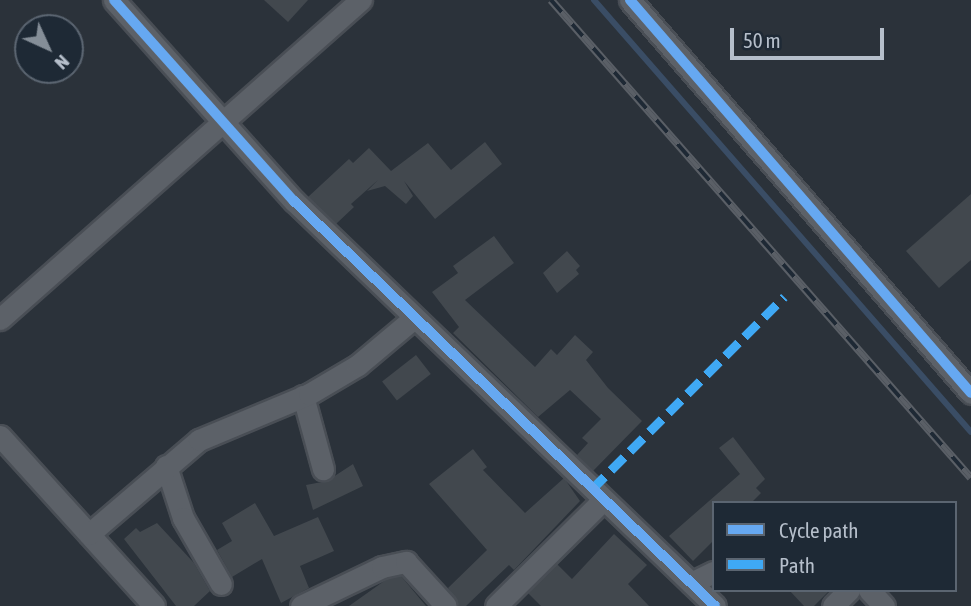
<!DOCTYPE html>
<style>
body{margin:0}
#map{position:relative;width:971px;height:606px;overflow:hidden;background:#2b323a;font-family:"Asap Condensed",sans-serif}
div>[style]{position:absolute}
[style*='--x']{left:calc(var(--x)*1px);top:calc(var(--y)*1px);width:calc(var(--w)*1px);rotate:calc(var(--a)*1deg)}
.stream>*{height:6px;margin:-3px;padding:0 3px;transform-origin:3px;border-radius:3px;background:#3a4d65}
.building>*{inset:0;background:#42484e;transform-origin:0 0}
.roads{filter:drop-shadow(2px 0 #494e55) drop-shadow(-2px 0 #494e55) drop-shadow(0 2px #494e55) drop-shadow(0 -2px #494e55)}
.minor>*{height:21px;margin:-10.5px;padding:0 10.5px;transform-origin:10.5px;border-radius:10.5px;background:#5c6168}
.rail>*{height:8px;margin-top:-4px;transform-origin:0;background:repeating-linear-gradient(90deg,#1e2935 0 16px,#5a5f66 0 32px);box-sizing:border-box;border-block:2px solid #5a5f66}
.quiet>*{height:9px;margin-top:-4.5px;transform-origin:0;background:repeating-linear-gradient(90deg,#3fa9f5 0 18px,transparent 0 27px)}
.cycleway>*{height:10px;margin:-5px;padding:0 5px;transform-origin:5px;border-radius:5px;background:#66a8f1}
span{translate:-50% -50%;white-space:nowrap;text-align:center;line-height:1.15;-webkit-text-stroke:5px #1e2935;paint-order:stroke}
.legend{position:absolute;left:712px;top:501px;width:245px;height:91px;box-sizing:border-box;background:#1e2935;border:2px solid #5b6571;margin:0;padding:9px 12px;list-style:none;font-size:21px;color:#b6bfcb}
.legend li{display:flex;align-items:center;gap:14px;height:35px}
.legend b{width:35px;border:2px solid #5b6571}
.north{position:absolute;left:14px;top:14px;width:70px;height:70px;box-sizing:border-box;background:#1e2935;border:2px solid #5b6571;border-radius:50%;rotate:135deg;font-size:19px;font-weight:700;line-height:28px;text-align:center;color:#b6bfcb}
.north::after{content:'';display:block;margin:auto;width:24px;height:32px;background:#858e98;clip-path:polygon(50% 0,100% 100%,50% 72%,0 100%)}
.scale{position:absolute;left:730px;top:28px;width:154px;height:32px;box-sizing:border-box;border:4px solid #b6bfcb;border-top:0;padding-left:9px;font-size:21px;line-height:24px;white-space:nowrap;color:#b6bfcb;-webkit-text-stroke:5px #1e2935;paint-order:stroke}
</style>
<div id="map">
<div class="stream">
<i style="--x:594;--y:0;--w:573;--a:48.89"></i>
</div>
<div class="building">
<i style="clip-path:polygon(264px 0,308px 0,288px 22px)"></i>
<i style="clip-path:polygon(485px 142px,502px 164px,435px 219px,404px 181px,413px 196px,406px 204px,385px 186px,367px 191px,378px 180px,351px 204px,354px 207px,336px 224px,308px 197px,349px 159px,353px 163px,369px 148px,391px 171px,428px 143px,451px 170px)"></i>
<i style="clip-path:polygon(971px 194px,971px 260px,939px 288px,906px 251px)"></i>
<i style="clip-path:polygon(494px 236px,514px 263px,465px 300px,535px 367px,551px 349px,557px 355px,575px 335px,593px 352px,586px 360px,608px 388px,642px 421px,593px 471px,577px 455px,588px 443px,582px 438px,601px 419px,570px 390px,538px 417px,453px 333px,459px 327px,432px 292px,458px 273px,453px 266px)"></i>
<i style="clip-path:polygon(567px 251px,580px 266px,576px 270px,579px 274px,557px 293px,543px 273px)"></i>
<i style="left:416px;top:355px;width:24px;height:43px;rotate:52deg"></i>
<i style="clip-path:polygon(733px 437px,765px 479px,756px 488px,761px 493px,751px 503px,714px 503px,714px 540px,693px 561px,669px 536px,740px 474px,719px 448px)"></i>
<i style="clip-path:polygon(473px 449px,487px 467px,483px 470px,525px 513px,564px 478px,580px 501px,514px 570px,509px 565px,466px 606px,459px 606px,448px 588px,487px 550px,429px 484px)"></i>
<i style="clip-path:polygon(353px 464px,363px 486px,313px 510px,306px 485px,327px 481px)"></i>
<i style="clip-path:polygon(255px 503px,274px 536px,318px 517px,334px 551px,300px 566px,309px 588px,281px 603px,262px 559px,232px 577px,217px 550px,232px 541px,222px 523px)"></i>
<i style="clip-path:polygon(157px 523px,194px 563px,210px 591px,194px 606px,176px 606px,124px 539px,136px 528px,140px 532px)"></i>
<i style="clip-path:polygon(614px 534px,647px 565px,628px 584px,649px 606px,541px 606px,528px 593px,557px 564px,572px 579px)"></i>
<i style="clip-path:polygon(401px 576px,426px 606px,349px 606px,387px 579px)"></i>
<i style="clip-path:polygon(789px 590px,830px 590px,814px 606px,804px 606px)"></i>
</div>
<div class="roads">
<div class="minor">
<i style="--x:114;--y:0;--w:270;--a:48.2"></i>
<i style="--x:294;--y:201;--w:584;--a:43.89"></i>
<i style="--x:630;--y:0;--w:520;--a:49.05"></i>
<i style="--x:0;--y:319;--w:482;--a:-41.5"></i>
<i style="--x:303;--y:396;--w:76;--a:74.7"></i>
<i style="--x:0;--y:436;--w:229;--a:47.8"></i>
<i style="--x:166;--y:466;--w:55;--a:71.9"></i>
<i style="--x:183;--y:518;--w:76;--a:60.1"></i>
<i style="--x:89;--y:534;--w:145;--a:-40.5"></i>
<i style="--x:199;--y:440;--w:119;--a:-22.7"></i>
<i style="--x:309;--y:394;--w:57;--a:-30.6"></i>
<i style="--x:358;--y:365;--w:73;--a:-40"></i>
<i style="--x:691;--y:583;--w:25;--a:-26"></i>
<i style="--x:869;--y:590;--w:22;--a:47"></i>
<i style="--x:301;--y:606;--w:90;--a:-25.7"></i>
<i style="--x:382;--y:567;--w:25;--a:-12"></i>
<i style="--x:406;--y:562;--w:59;--a:47.7"></i>
<i style="--x:496;--y:606;--w:151;--a:-44.7"></i>
<i style="--x:833;--y:606;--w:23;--a:-45"></i>
</div>
</div>
<div class="rail">
<i style="--x:551;--y:0;--w:636;--a:48.7"></i>
</div>
<div class="quiet">
<i style="--x:592;--y:489;--w:272;--a:-45"></i>
</div>
<div class="cycleway">
<i style="--x:114;--y:0;--w:270;--a:48.2"></i>
<i style="--x:294;--y:201;--w:584;--a:43.89"></i>
<i style="--x:630;--y:0;--w:520;--a:49.05"></i>
</div>
<ul class="legend">
<li><b style="height:9px;background:#66a8f1"></b>Cycle path</li>
<li><b style="height:9px;background:#3fa9f5"></b>Path</li>
</ul>
<div class="north">N</div>
<div class="scale">50 m</div>
</div>
